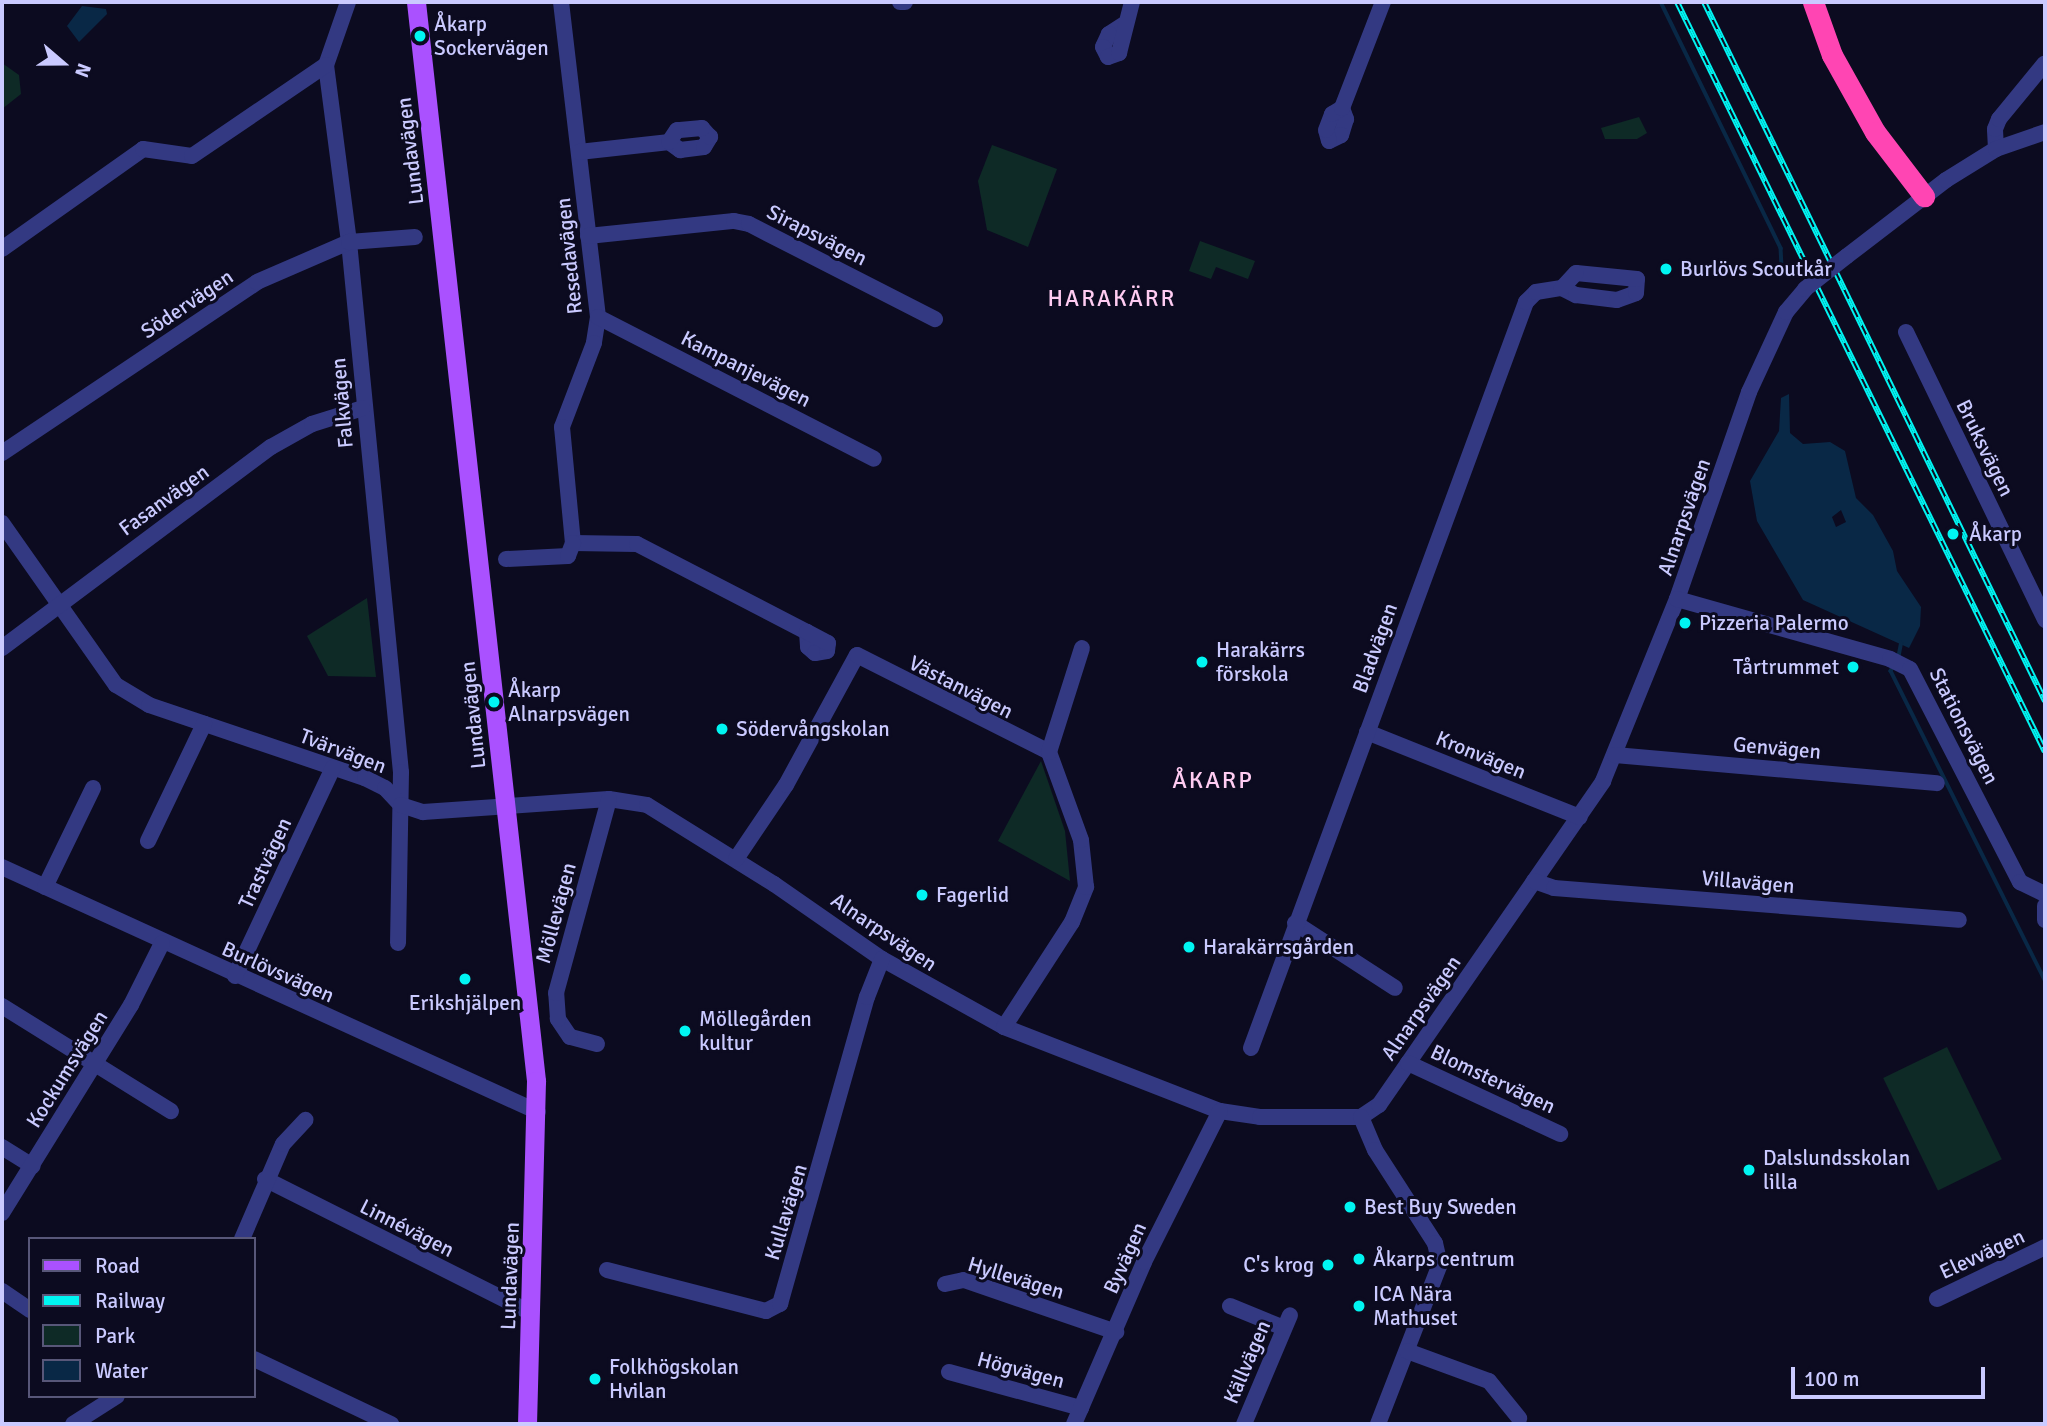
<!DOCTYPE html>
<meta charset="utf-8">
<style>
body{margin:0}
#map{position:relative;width:2047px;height:1426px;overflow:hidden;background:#0c0b20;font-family:Signika,sans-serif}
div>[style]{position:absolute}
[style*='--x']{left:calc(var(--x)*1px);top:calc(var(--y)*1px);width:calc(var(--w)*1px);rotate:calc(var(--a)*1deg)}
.green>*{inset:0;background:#0e2a26;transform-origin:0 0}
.water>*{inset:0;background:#092846}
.stream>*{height:3.5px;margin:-1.75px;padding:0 1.75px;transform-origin:1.75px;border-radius:1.75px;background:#092846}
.minor>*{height:16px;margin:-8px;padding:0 8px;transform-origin:8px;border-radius:8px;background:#333982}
.major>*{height:19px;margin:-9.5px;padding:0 9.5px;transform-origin:9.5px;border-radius:9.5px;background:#aa51ff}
.highway>*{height:21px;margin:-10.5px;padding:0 10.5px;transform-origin:10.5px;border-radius:10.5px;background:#ff45b3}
.rail>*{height:6px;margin-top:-3px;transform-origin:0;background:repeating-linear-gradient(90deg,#0c0b20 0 10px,#00f5f2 0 20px);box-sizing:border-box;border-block:2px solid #00f5f2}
.minor-bridge>*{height:16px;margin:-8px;padding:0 8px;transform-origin:8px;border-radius:8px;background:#333982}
.dots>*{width:19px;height:19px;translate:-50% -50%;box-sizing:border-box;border:4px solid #0c0b20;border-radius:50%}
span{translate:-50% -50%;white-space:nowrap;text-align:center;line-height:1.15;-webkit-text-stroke:6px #0c0b20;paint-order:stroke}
.poi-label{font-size:21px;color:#cacaff}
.left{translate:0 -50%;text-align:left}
.right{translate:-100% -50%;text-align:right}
.street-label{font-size:21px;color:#cacaff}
.neighbourhood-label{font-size:23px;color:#ffccf2;letter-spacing:2px}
.quarter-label{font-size:24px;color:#ffccf2;letter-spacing:2px}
.frame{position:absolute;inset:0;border:4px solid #cacaff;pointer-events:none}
.legend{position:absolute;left:28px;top:1237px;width:228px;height:161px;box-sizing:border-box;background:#0c0b20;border:2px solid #585779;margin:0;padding:9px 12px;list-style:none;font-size:21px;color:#cacaff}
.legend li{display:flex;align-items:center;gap:14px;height:35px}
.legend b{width:35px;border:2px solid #585779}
.north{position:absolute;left:28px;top:28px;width:70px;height:70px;-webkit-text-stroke:5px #0c0b20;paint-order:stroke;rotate:110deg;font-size:19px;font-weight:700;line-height:28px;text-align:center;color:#cacaff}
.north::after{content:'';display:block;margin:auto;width:24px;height:32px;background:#cacaff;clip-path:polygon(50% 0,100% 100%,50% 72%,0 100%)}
.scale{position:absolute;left:1791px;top:1367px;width:194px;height:32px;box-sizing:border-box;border:4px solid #cacaff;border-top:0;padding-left:9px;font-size:21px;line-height:24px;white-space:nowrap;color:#cacaff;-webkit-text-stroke:5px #0c0b20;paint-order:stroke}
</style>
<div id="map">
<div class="green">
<i style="clip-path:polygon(2px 63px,19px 75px,21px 94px,2px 109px)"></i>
<i style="clip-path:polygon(1639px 117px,1647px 133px,1637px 139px,1605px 139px,1601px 128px)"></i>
<i style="clip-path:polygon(992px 145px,1057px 169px,1028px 247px,987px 230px,978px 181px)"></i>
<i style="clip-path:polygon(1200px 241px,1255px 261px,1248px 279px,1216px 267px,1211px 279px,1189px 271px)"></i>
<i style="clip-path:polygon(367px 598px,376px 677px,328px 676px,307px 636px)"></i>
<i style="clip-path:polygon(1041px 761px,1065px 831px,1070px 881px,998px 841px)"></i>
<i style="left:1947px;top:1047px;width:125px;height:71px;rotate:64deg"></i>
</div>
<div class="water">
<i style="clip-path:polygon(82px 6px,106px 9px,107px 14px,79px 42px,67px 26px)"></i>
<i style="clip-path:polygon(evenodd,1789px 394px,1790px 433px,1803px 444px,1830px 442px,1845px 451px,1856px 498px,1873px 515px,1893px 551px,1897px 571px,1921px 607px,1920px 626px,1909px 648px,1803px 600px,1757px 521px,1750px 481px,1779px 431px,1781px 398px,1789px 394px,1841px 510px,1846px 522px,1836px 527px,1832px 517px,1841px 510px)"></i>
</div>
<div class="stream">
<i style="--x:1661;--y:2;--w:274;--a:64"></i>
<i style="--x:1781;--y:248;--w:22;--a:87"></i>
<i style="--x:1898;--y:659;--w:16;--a:-79"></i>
<i style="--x:1894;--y:666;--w:6;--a:121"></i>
<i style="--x:1891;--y:671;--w:345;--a:63.5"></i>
</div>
<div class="minor">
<i style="--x:348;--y:2;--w:67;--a:109.2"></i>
<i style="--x:326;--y:65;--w:178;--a:82.6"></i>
<i style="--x:349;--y:242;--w:533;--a:84.4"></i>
<i style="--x:401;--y:772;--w:171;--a:91"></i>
<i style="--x:561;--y:2;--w:317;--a:83.3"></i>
<i style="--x:598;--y:317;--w:26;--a:99"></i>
<i style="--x:594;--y:343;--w:90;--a:110.9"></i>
<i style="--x:562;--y:427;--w:117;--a:84.6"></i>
<i style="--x:573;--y:543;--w:64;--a:0.9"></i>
<i style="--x:637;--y:544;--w:191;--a:27.4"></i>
<i style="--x:807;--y:632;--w:15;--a:86"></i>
<i style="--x:808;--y:647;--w:9;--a:41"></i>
<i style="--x:815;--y:653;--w:12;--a:-9"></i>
<i style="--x:827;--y:651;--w:8;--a:-83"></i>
<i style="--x:828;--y:643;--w:24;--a:-152"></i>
<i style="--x:900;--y:2;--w:5;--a:0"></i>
<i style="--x:1123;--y:25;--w:17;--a:147"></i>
<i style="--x:1109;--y:34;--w:14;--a:115"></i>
<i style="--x:1103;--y:47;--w:11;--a:63"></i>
<i style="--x:1108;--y:57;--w:12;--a:-20"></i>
<i style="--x:1119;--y:53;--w:53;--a:-75.7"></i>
<i style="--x:1342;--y:108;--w:12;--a:70"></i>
<i style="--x:1346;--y:119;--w:17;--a:107"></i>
<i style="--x:1341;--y:135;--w:13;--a:153"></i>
<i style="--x:1329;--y:141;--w:11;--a:-105"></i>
<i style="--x:1326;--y:130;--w:17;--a:-69"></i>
<i style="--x:1332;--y:114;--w:12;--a:-31"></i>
<i style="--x:1342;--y:108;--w:114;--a:-68.9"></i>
<i style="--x:1996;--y:149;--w:20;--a:-93"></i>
<i style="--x:1995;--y:129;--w:11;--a:-68"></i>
<i style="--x:1999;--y:119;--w:72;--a:-50.6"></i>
<i style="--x:579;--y:152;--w:91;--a:-6.3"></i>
<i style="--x:669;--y:142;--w:14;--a:36"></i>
<i style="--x:680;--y:150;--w:24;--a:-7"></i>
<i style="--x:704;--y:147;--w:12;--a:-59"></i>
<i style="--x:710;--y:137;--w:12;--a:-132"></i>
<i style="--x:702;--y:128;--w:25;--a:175"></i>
<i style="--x:677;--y:130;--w:14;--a:124"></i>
<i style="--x:588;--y:236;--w:147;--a:-5.9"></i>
<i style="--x:734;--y:221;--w:15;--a:11"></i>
<i style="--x:749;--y:224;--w:209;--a:27.1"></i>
<i style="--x:2;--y:249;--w:173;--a:-35.3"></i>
<i style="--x:143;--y:149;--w:49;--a:8.1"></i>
<i style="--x:192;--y:156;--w:162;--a:-34.2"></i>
<i style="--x:1847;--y:256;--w:125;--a:-37.5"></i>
<i style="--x:1946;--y:180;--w:59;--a:-31.8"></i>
<i style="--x:1996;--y:149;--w:52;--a:-19.1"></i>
<i style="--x:598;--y:317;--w:310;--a:27.2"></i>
<i style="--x:1906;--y:332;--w:320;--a:64.2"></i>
<i style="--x:2;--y:453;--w:307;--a:-33.8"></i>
<i style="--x:257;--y:282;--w:100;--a:-23.5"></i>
<i style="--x:349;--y:242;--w:66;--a:-4.3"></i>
<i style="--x:2;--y:523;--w:198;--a:54.9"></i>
<i style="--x:116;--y:685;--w:39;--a:31"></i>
<i style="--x:149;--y:705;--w:228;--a:18.7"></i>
<i style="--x:365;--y:778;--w:22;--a:27"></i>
<i style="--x:385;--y:788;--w:23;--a:47"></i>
<i style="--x:401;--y:805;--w:23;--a:18"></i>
<i style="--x:423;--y:812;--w:186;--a:-4"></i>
<i style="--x:609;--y:799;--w:38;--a:9"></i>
<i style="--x:647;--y:805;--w:150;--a:31.9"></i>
<i style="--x:774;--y:884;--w:131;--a:34.8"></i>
<i style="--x:882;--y:959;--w:140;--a:29.1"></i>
<i style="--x:1004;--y:1027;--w:232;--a:21.3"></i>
<i style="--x:1220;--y:1111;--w:40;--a:8.5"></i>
<i style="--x:1260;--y:1117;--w:101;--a:0"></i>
<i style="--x:1361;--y:1117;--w:22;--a:-34"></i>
<i style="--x:1379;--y:1105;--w:394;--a:-55.3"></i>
<i style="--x:1603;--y:781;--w:196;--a:-67.9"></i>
<i style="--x:1677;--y:599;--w:219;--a:-70.8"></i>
<i style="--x:1749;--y:392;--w:88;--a:-65.2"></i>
<i style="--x:1786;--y:312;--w:30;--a:-50"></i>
<i style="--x:506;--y:559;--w:62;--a:-2.8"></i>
<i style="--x:568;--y:556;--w:14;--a:-69"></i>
<i style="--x:1677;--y:599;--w:221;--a:15.7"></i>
<i style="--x:1890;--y:659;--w:22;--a:27"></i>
<i style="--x:1910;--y:669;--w:240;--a:62.7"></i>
<i style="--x:2020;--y:882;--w:28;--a:26"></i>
<i style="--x:2;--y:648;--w:336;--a:-36.8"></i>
<i style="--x:271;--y:447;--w:47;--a:-29.3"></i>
<i style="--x:312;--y:424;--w:53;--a:-17.4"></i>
<i style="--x:1367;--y:732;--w:229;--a:21.8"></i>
<i style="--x:1615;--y:755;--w:323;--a:5"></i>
<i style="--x:148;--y:841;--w:130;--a:-64.4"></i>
<i style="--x:736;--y:859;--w:89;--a:-56"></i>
<i style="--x:786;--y:785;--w:148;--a:-61.4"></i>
<i style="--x:857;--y:655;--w:215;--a:26.8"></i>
<i style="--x:2;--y:867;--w:589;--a:24.56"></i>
<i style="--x:1534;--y:881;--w:21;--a:19"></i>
<i style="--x:1554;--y:888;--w:406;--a:4.5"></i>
<i style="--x:45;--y:887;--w:110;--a:-64.1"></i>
<i style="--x:2045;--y:906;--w:14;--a:90"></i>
<i style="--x:1295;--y:923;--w:119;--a:33"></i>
<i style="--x:235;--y:976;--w:230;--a:-64.8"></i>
<i style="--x:2;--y:1006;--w:199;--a:31.9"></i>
<i style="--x:1004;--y:1027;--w:125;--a:-57.1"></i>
<i style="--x:1072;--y:922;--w:38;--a:-68"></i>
<i style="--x:1086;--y:887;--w:47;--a:-96.1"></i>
<i style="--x:1081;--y:840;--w:94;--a:-110"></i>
<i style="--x:1049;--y:752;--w:109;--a:-72.4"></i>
<i style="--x:597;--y:1044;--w:28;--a:-165"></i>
<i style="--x:570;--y:1037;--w:22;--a:-124"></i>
<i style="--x:558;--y:1019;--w:26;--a:-94"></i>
<i style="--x:556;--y:993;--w:201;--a:-74.7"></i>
<i style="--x:1251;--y:1048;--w:795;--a:-69.76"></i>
<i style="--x:1526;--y:302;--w:14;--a:-45"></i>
<i style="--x:1536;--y:292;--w:26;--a:-9"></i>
<i style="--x:1562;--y:288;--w:16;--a:27"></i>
<i style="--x:1576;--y:295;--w:41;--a:7"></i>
<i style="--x:1617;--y:300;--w:20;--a:-20"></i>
<i style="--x:1636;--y:293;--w:14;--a:-86"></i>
<i style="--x:1637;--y:279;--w:61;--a:-174.4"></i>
<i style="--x:1576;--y:273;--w:21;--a:133"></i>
<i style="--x:1408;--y:1063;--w:168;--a:25"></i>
<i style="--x:1361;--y:1117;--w:36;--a:67"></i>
<i style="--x:1375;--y:1150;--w:111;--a:57.2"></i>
<i style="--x:1435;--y:1243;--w:22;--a:77"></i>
<i style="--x:1440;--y:1264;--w:172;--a:111.2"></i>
<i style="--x:2;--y:1147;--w:36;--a:32"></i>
<i style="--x:265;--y:1179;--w:298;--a:26.7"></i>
<i style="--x:2;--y:1213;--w:245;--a:-58.2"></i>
<i style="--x:131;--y:1005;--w:69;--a:-63.4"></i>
<i style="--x:242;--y:1239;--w:103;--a:-66.7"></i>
<i style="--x:283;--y:1144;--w:33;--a:-47"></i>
<i style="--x:607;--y:1270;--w:164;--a:14.5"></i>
<i style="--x:766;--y:1311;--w:16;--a:-27"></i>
<i style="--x:780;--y:1304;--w:319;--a:-74.2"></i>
<i style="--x:867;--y:997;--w:41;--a:-68.5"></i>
<i style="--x:945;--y:1284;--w:19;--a:-12"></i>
<i style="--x:964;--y:1280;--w:161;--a:18.9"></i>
<i style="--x:2;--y:1291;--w:34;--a:34"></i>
<i style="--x:1937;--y:1299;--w:120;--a:-25.7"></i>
<i style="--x:1230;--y:1306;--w:58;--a:22.2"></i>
<i style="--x:1407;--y:1351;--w:87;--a:20.1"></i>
<i style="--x:1489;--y:1381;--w:48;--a:51"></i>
<i style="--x:254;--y:1359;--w:152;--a:25.4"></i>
<i style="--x:949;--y:1372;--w:137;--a:15.3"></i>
<i style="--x:73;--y:1424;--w:52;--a:-32.5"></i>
<i style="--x:1074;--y:1424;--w:176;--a:-66.6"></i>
<i style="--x:1144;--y:1262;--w:169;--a:-63.3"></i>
<i style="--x:1244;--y:1424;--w:118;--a:-67.1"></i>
</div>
<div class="major">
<i style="--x:416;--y:2;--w:1086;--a:83.65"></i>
<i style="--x:536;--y:1081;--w:343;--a:91.5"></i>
</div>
<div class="highway">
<i style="--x:1813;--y:2;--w:56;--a:70.3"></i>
<i style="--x:1832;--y:55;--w:88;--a:60.8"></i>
<i style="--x:1875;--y:132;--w:81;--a:52.6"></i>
</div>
<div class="rail">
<i style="--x:1677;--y:2;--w:835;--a:63.86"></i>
<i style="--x:1704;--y:2;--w:778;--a:64"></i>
</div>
<div class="minor-bridge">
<i style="--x:1805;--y:289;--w:53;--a:-38.2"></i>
</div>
<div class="dots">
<i style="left:420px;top:36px;background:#00f5f2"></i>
<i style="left:1666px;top:269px;background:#00f5f2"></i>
<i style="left:1953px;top:534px;background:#00f5f2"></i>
<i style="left:1685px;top:623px;background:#00f5f2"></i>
<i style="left:1202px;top:662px;background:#00f5f2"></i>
<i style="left:1853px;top:667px;background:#00f5f2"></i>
<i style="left:494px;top:702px;background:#00f5f2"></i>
<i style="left:722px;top:729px;background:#00f5f2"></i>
<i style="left:922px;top:895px;background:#00f5f2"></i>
<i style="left:1189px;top:947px;background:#00f5f2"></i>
<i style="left:465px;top:979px;background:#00f5f2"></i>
<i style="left:685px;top:1031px;background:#00f5f2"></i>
<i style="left:1749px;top:1170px;background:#00f5f2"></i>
<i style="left:1350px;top:1207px;background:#00f5f2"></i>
<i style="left:1359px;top:1259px;background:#00f5f2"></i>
<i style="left:1328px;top:1265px;background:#00f5f2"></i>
<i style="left:1359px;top:1306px;background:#00f5f2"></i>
<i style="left:595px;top:1379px;background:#00f5f2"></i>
</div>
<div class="poi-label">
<span class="left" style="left:434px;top:36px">Åkarp<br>Sockervägen</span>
<span class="left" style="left:1680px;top:269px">Burlövs Scoutkår</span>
<span class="left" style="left:1969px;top:534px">Åkarp</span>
<span class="left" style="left:1699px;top:623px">Pizzeria Palermo</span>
<span class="left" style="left:1216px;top:662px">Harakärrs<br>förskola</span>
<span class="right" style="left:1839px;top:667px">Tårtrummet</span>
<span class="left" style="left:508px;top:702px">Åkarp<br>Alnarpsvägen</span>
<span class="left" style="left:736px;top:729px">Södervångskolan</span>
<span class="left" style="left:936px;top:895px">Fagerlid</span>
<span class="left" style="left:1203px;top:947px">Harakärrsgården</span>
<span style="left:465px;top:1003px">Erikshjälpen</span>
<span class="left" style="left:699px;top:1031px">Möllegården<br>kultur</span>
<span class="left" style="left:1763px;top:1170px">Dalslundsskolan<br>lilla</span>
<span class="left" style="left:1364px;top:1207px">Best Buy Sweden</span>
<span class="left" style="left:1373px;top:1259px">Åkarps centrum</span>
<span class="right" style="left:1314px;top:1265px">C's krog</span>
<span class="left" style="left:1373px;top:1306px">ICA Nära<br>Mathuset</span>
<span class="left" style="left:609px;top:1379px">Folkhögskolan<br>Hvilan</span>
</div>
<div class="street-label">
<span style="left:410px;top:151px;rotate:-97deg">Lundavägen</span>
<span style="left:817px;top:235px;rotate:27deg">Sirapsvägen</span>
<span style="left:569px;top:256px;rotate:-96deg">Resedavägen</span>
<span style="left:187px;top:304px;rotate:-34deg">Södervägen</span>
<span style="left:746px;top:369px;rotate:27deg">Kampanjevägen</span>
<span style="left:342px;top:403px;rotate:-95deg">Falkvägen</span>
<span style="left:1985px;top:448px;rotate:64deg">Bruksvägen</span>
<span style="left:164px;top:500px;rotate:-36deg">Fasanvägen</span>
<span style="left:1684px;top:517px;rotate:-71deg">Alnarpsvägen</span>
<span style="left:1375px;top:648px;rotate:-70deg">Bladvägen</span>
<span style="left:961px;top:687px;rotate:27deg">Västanvägen</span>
<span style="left:473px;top:715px;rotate:-96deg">Lundavägen</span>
<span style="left:1964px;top:726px;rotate:63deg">Stationsvägen</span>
<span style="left:1777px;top:748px;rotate:5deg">Genvägen</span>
<span style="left:343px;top:751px;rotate:21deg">Tvärvägen</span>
<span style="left:1481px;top:755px;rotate:22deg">Kronvägen</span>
<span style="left:265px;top:863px;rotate:-65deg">Trastvägen</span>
<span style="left:1748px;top:882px;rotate:5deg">Villavägen</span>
<span style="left:556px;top:913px;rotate:-75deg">Möllevägen</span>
<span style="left:884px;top:932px;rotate:34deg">Alnarpsvägen</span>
<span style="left:278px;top:972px;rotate:24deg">Burlövsvägen</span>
<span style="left:1421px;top:1008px;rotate:-55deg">Alnarpsvägen</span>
<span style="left:67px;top:1069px;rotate:-58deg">Kockumsvägen</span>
<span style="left:1493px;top:1079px;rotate:25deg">Blomstervägen</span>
<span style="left:786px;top:1212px;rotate:-73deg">Kullavägen</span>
<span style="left:407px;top:1228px;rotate:27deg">Linnévägen</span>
<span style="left:1982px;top:1254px;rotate:-25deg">Elevvägen</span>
<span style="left:1125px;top:1258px;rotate:-66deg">Byvägen</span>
<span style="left:510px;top:1276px;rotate:-88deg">Lundavägen</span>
<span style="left:1016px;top:1278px;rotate:17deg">Hyllevägen</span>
<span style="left:1247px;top:1362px;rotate:-67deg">Källvägen</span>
<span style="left:1021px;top:1370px;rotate:15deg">Högvägen</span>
</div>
<div class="neighbourhood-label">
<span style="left:1112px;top:299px">HARAKÄRR</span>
</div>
<div class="quarter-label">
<span style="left:1213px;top:781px">ÅKARP</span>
</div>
<div class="frame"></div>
<ul class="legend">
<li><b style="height:9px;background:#aa51ff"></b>Road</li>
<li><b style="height:9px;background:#00f5f2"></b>Railway</li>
<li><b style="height:19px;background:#0e2a26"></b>Park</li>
<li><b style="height:19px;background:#092846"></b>Water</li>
</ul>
<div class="north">N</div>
<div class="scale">100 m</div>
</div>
